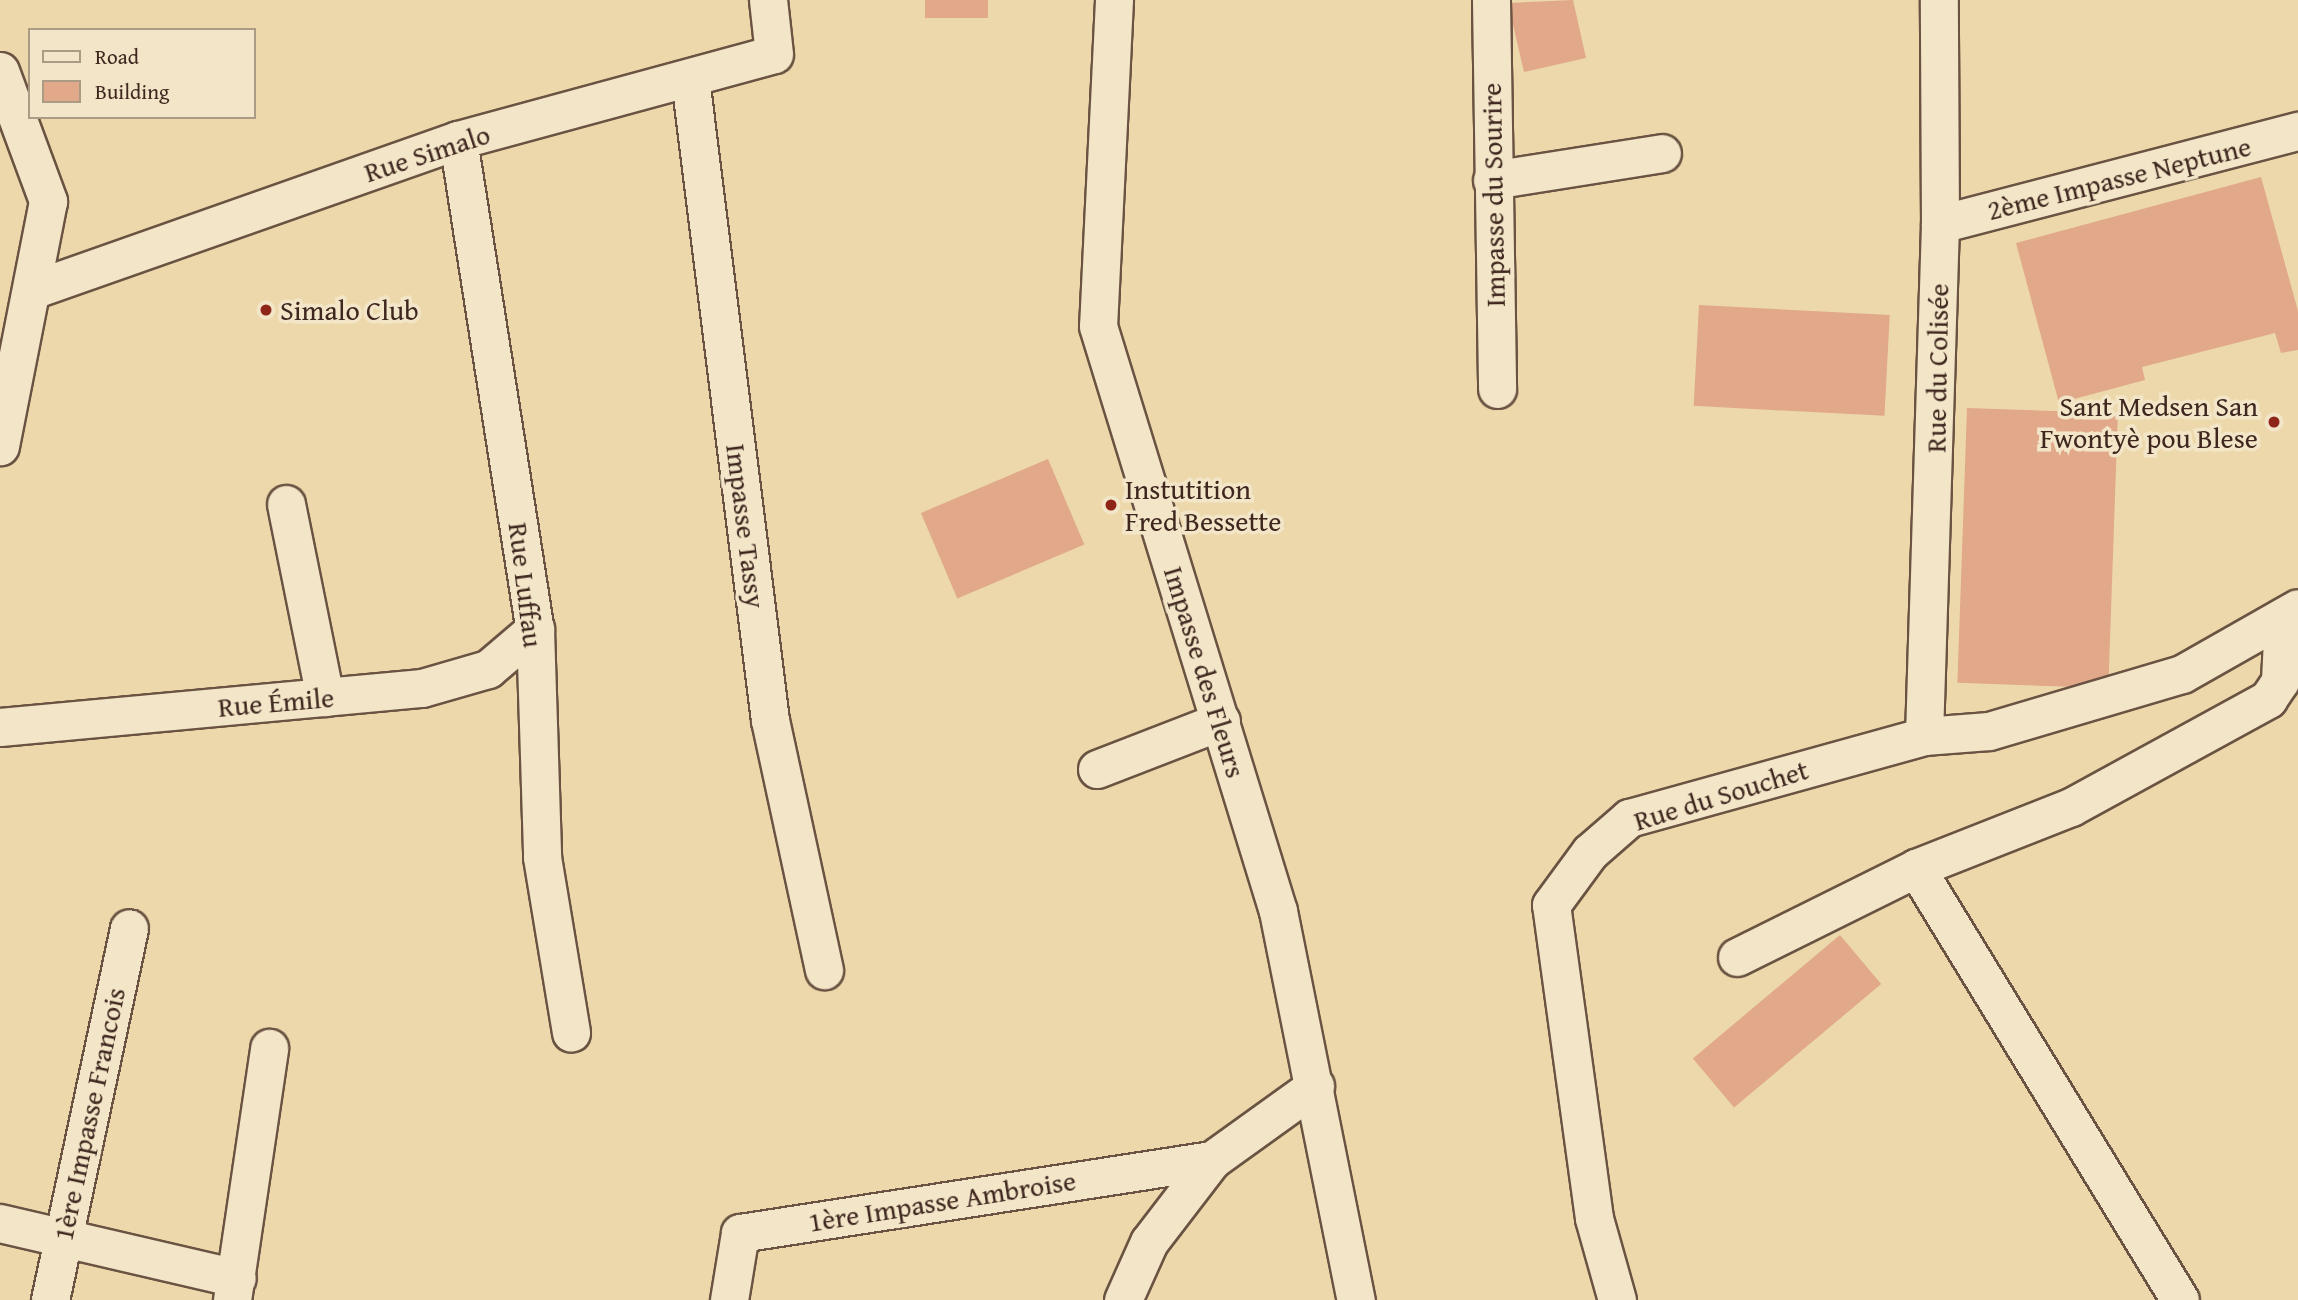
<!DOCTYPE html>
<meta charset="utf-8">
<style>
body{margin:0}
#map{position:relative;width:2298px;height:1300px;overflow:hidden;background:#ecd8aa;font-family:"Gentium Book Plus",serif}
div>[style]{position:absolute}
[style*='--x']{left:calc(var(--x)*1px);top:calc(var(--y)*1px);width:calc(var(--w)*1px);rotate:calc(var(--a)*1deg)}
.building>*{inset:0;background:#e1a889;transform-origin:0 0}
.roads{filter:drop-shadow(2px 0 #6a5342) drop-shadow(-2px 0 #6a5342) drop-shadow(0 2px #6a5342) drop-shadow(0 -2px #6a5342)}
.minor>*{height:37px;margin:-18.5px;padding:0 18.5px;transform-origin:18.5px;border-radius:18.5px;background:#f3e6c8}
.dots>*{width:19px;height:19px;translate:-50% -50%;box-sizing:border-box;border:4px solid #f3e6c8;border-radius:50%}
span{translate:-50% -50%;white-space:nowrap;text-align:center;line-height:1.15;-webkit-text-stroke:7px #f3e6c8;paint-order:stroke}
.street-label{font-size:28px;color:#3f271f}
.poi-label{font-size:28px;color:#3f271f}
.left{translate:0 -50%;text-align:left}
.right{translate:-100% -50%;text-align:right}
.legend{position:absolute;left:28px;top:28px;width:228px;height:91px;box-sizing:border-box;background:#f3e6c8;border:2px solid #ab9a84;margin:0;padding:9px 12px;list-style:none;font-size:21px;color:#3f271f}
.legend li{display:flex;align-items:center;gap:14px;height:35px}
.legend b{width:35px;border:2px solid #ab9a84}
</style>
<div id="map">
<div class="building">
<i style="left:925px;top:0;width:63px;height:18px"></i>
<i style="clip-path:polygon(1573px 0,1586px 58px,1524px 72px,1508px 3px)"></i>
<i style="clip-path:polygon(2261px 177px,2298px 311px,2298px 350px,2281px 353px,2275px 333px,2142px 367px,2145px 380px,2059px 403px,2016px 243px)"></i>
<i style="left:1699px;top:305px;width:191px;height:101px;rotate:3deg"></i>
<i style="left:1967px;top:408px;width:151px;height:275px;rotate:2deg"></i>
<i style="left:1048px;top:459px;width:93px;height:138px;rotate:67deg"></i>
<i style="left:1840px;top:935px;width:64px;height:192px;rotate:50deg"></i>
</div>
<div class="roads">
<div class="minor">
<i style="--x:1114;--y:0;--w:326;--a:92.8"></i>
<i style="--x:1098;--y:326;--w:612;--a:72.9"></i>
<i style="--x:1278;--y:911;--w:397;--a:78.7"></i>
<i style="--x:1491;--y:0;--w:389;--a:89.1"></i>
<i style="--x:0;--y:71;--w:139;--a:69.7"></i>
<i style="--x:48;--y:201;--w:250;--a:101.1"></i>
<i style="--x:690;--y:79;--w:646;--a:82.89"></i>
<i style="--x:770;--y:720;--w:256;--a:77.8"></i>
<i style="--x:458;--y:140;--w:495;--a:81.1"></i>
<i style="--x:535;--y:629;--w:228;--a:88.2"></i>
<i style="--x:542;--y:857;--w:178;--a:80.6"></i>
<i style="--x:1492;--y:180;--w:172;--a:-9"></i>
<i style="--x:1940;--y:224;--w:370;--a:-14.6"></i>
<i style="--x:35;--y:289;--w:448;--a:-19.4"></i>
<i style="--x:458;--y:140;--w:327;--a:-15.2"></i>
<i style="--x:774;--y:54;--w:54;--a:-96.3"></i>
<i style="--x:286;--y:504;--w:197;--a:78.6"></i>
<i style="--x:0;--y:727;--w:424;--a:-5.3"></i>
<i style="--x:422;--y:688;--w:69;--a:-16.1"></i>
<i style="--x:488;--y:669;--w:62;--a:-40.4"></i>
<i style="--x:1924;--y:736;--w:512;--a:-88.21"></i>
<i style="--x:1940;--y:224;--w:224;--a:-90.3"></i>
<i style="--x:1097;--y:769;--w:133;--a:-21.2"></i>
<i style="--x:1916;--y:868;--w:506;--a:58.57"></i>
<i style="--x:1737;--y:957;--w:200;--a:-26.4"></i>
<i style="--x:1916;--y:868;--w:167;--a:-21.5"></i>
<i style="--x:2071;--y:807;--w:225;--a:-28.7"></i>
<i style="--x:2268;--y:699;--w:22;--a:-56"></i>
<i style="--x:2280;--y:681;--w:64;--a:-87.3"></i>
<i style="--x:0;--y:1223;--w:243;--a:13.1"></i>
<i style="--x:50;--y:1300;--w:380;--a:-78"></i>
<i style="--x:232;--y:1300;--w:255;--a:-81.6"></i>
<i style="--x:729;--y:1300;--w:68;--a:-80.7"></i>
<i style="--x:740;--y:1233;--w:478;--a:-8.8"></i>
<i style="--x:1123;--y:1300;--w:64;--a:-65.9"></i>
<i style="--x:1149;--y:1242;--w:103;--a:-52.5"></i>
<i style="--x:1212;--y:1160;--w:127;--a:-35.7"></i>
<i style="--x:1617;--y:1300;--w:85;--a:-105.7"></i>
<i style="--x:1594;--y:1218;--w:316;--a:-97.8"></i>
<i style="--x:1551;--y:905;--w:66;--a:-53.7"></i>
<i style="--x:1590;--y:852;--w:52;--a:-41.1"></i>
<i style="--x:1629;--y:818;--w:306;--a:-15.5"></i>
<i style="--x:1924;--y:736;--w:65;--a:-4.4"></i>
<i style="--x:1989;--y:731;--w:201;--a:-16.5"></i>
<i style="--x:2182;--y:674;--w:133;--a:-29.6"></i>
</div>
</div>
<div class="dots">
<i style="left:266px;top:310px;background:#8f2418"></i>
<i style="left:2274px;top:422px;background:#8f2418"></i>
<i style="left:1111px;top:505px;background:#8f2418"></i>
</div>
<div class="street-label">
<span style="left:427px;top:153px;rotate:-18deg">Rue Simalo</span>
<span style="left:2119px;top:178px;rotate:-14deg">2ème Impasse Neptune</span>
<span style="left:1493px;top:195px;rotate:-91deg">Impasse du Sourire</span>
<span style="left:1937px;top:368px;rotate:-89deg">Rue du Colisée</span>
<span style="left:746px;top:526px;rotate:83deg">Impasse Tassy</span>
<span style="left:526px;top:585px;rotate:83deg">Rue Luffau</span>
<span style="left:1205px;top:672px;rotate:73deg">Impasse des Fleurs</span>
<span style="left:276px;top:702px;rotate:-5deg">Rue Émile</span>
<span style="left:1721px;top:795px;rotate:-17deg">Rue du Souchet</span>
<span style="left:89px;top:1114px;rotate:-78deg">1ère Impasse Francois</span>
<span style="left:942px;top:1201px;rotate:-9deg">1ère Impasse Ambroise</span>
</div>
<div class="poi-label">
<span class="left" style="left:280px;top:310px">Simalo Club</span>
<span class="right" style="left:2258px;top:422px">Sant Medsen San<br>Fwontyè pou Blese</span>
<span class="left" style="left:1125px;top:505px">Instutition<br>Fred Bessette</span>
</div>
<ul class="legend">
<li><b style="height:9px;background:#f3e6c8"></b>Road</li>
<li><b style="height:19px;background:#e1a889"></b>Building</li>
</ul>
</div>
